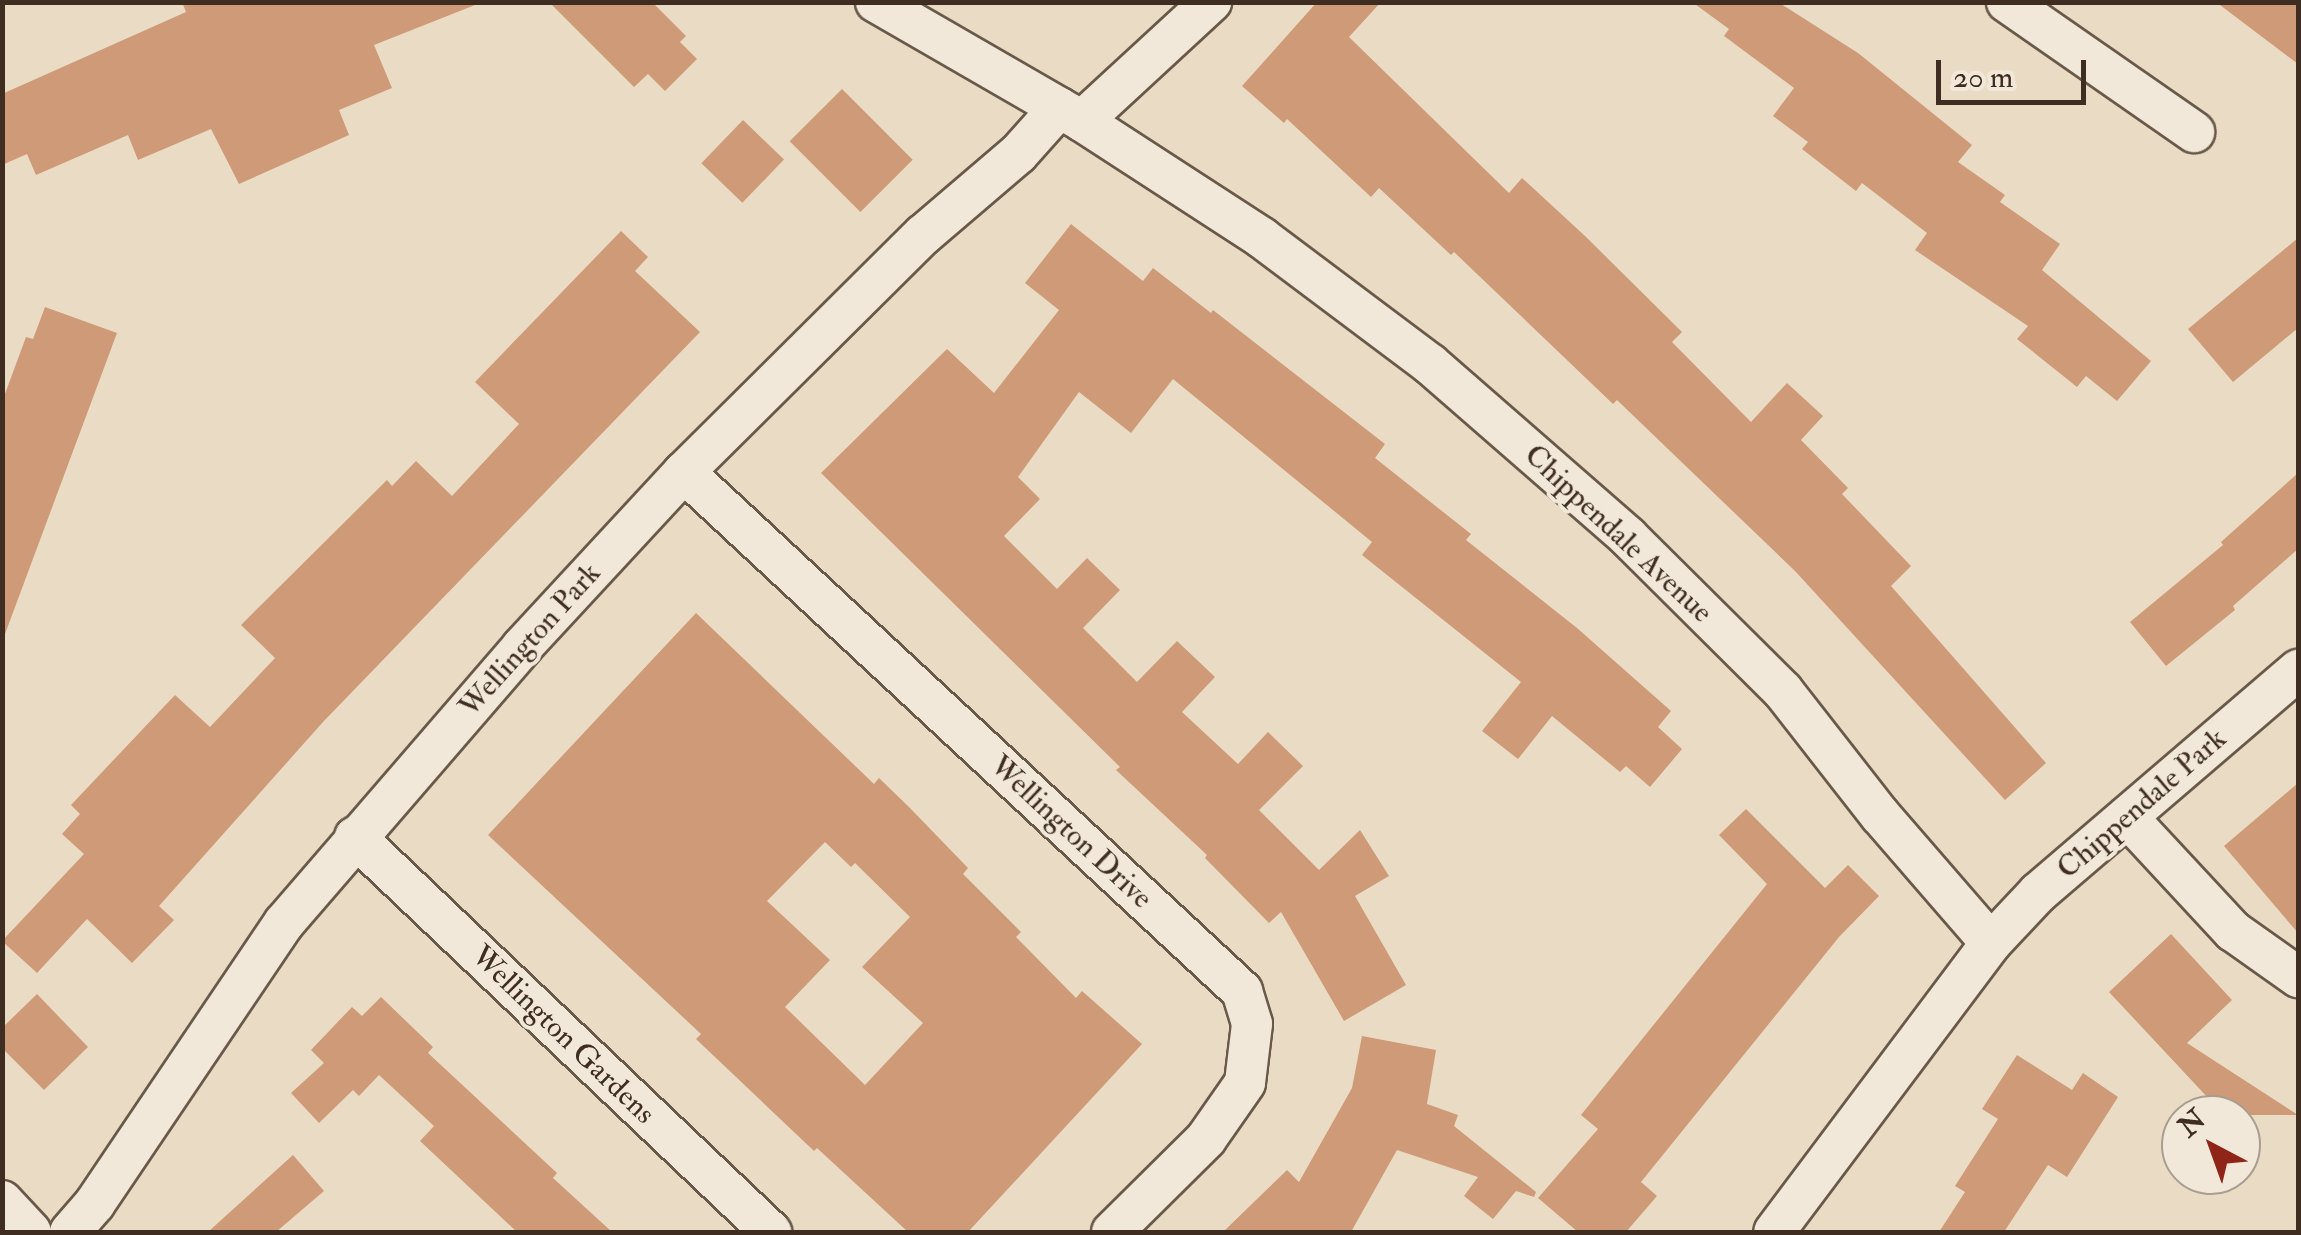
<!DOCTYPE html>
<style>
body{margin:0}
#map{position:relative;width:2301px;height:1235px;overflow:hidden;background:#eadcc4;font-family:"IM FELL Double Pica",serif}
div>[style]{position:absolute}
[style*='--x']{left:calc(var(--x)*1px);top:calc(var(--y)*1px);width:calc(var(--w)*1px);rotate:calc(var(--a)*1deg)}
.building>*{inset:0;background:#ce9a77;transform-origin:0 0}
.roads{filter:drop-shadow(2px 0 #695949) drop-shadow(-2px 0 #695949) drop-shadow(0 2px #695949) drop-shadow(0 -2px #695949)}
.street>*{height:40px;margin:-20px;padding:0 20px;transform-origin:20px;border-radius:20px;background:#f1e8d9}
span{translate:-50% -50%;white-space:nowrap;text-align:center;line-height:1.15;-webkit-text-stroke:8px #f1e8d9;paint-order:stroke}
.street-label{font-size:30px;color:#3e2d20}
.frame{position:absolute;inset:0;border:5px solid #3e2d20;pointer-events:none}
.north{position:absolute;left:2161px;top:1095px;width:100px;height:100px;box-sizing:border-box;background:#f1e8d9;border:2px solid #a99d8f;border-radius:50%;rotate:319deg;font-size:28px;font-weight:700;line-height:40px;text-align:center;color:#3e2d20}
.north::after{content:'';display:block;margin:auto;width:35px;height:45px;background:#8f2418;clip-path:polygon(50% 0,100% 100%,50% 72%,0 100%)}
.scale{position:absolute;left:1936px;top:60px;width:150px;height:45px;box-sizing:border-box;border:5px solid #3e2d20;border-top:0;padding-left:12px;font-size:30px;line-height:35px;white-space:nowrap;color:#3e2d20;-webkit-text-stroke:8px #f1e8d9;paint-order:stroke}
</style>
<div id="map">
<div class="building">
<i style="clip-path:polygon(182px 2px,474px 2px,475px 5px,374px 45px,392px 88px,339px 110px,349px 135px,239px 184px,211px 129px,138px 160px,128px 135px,36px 175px,27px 154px,2px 165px,2px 94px,186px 12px)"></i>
<i style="clip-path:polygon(549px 2px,653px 3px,686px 36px,680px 42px,697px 59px,665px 91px,648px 74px,634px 87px)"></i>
<i style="clip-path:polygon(1317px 2px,1381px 2px,1349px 37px,1509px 193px,1522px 178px,1585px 236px,1682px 332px,1672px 342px,1751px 422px,1787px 383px,1823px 416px,1801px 440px,1848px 488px,1842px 494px,1911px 566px,1891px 586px,2046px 763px,2005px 800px,1795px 571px,1617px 400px,1613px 404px,1454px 252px,1451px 255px,1379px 188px,1371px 197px,1287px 119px,1284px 123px,1242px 86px)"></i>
<i style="clip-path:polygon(1692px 2px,1778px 2px,1858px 53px,1972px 145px,1958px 162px,2005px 195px,2000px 202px,2060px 244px,2042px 270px,2151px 361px,2117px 401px,2086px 376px,2077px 387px,2017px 339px,2028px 326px,1915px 250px,1927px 233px,1862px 183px,1856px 191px,1802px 149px,1808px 142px,1773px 116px,1794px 88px,1724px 36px,1729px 29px)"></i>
<i style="clip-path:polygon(2216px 2px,2298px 2px,2298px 64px)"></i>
<i style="left:842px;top:89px;width:100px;height:74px;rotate:45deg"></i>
<i style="left:743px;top:120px;width:57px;height:60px;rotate:44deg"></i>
<i style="clip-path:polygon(1071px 224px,1143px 281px,1153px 268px,1211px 313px,1213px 310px,1385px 444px,1375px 458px,1471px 534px,1466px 540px,1577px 628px,1671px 711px,1658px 727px,1682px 749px,1650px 787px,1626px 766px,1620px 772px,1552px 716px,1518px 759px,1482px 731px,1521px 682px,1362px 555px,1372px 542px,1173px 379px,1131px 433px,1079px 392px,1018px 477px,1040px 499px,1004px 536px,1057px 589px,1087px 558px,1120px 590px,1083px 628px,1137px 682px,1177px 641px,1215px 677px,1182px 712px,1238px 764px,1268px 732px,1303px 766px,1259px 810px,1319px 870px,1360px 830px,1389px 876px,1355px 896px,1406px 985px,1344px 1021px,1281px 912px,1269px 923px,1205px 858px,1207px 855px,1116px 770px,1120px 767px,821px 473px,947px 349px,994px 393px,1059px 310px,1025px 283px)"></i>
<i style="clip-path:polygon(621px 231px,648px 257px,635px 271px,700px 332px,323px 722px,159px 906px,174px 920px,132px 963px,87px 919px,37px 973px,2px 941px,84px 854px,62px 834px,80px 814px,71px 805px,175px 695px,210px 727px,275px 658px,241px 625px,387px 480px,392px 486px,416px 461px,452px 496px,519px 424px,475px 382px)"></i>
<i style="clip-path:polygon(2298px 238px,2298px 328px,2233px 382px,2188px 329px)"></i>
<i style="clip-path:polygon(45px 307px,117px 333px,5px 634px,2px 402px,26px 337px,33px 339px)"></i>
<i style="clip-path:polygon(2298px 473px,2298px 549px,2233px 606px,2235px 610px,2166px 666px,2130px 622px,2223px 545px,2221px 542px)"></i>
<i style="clip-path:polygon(evenodd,696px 613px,874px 784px,879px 778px,909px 807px,968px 868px,963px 874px,1021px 932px,1016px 937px,1076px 998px,1082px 991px,1142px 1044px,968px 1232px,908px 1232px,817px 1148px,814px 1151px,696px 1039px,701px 1034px,488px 835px,696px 613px,825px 842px,851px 867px,855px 863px,910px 917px,862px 967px,923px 1023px,865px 1085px,785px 1007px,830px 960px,767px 901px,825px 842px)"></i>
<i style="clip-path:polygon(2298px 783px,2298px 933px,2224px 846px)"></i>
<i style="clip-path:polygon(1746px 809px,1825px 888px,1848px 865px,1879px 896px,1839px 937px,1641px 1182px,1657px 1196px,1626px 1232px,1578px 1232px,1538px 1198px,1598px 1129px,1581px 1115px,1767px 884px,1719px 835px)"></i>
<i style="clip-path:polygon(2171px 934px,2232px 1000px,2187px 1043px,2298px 1115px,2224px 1115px,2109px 992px)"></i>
<i style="clip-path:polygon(37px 994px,88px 1047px,44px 1090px,2px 1048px,2px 1028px)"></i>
<i style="clip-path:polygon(381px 997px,433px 1047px,428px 1053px,557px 1173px,553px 1178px,612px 1232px,517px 1232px,420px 1141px,434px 1126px,379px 1075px,359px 1096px,353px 1090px,319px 1123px,291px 1093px,324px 1063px,311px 1050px,352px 1007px,362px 1016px)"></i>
<i style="clip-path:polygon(1362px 1036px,1436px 1050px,1427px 1104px,1458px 1115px,1454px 1126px,1536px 1192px,1534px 1197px,1516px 1191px,1493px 1219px,1464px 1196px,1478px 1177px,1397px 1150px,1351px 1232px,1223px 1232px,1287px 1170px,1299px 1182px,1352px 1088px)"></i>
<i style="clip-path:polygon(2017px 1055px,2072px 1090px,2083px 1073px,2118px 1097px,2067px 1177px,2048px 1165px,2004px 1232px,1939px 1232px,1965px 1192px,1955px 1186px,1998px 1119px,1982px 1109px)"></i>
<i style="clip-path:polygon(293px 1155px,324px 1191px,276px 1232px,208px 1232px)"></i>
</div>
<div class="roads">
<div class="street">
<i style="--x:876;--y:2;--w:238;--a:30"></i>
<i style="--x:1082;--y:121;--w:215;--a:33"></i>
<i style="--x:1262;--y:238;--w:210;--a:36.9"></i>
<i style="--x:1430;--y:364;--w:263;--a:41.1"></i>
<i style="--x:1628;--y:537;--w:218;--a:44.8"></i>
<i style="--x:1783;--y:691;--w:157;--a:52"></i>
<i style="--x:1880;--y:815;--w:169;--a:49.1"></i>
<i style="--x:1991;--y:943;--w:361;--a:126.9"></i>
<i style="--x:2007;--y:2;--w:228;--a:34.8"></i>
<i style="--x:1082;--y:121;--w:176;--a:-42.7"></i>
<i style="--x:684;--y:472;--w:762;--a:42.93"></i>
<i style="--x:1242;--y:991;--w:34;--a:73"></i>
<i style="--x:1252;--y:1024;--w:59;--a:96.8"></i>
<i style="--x:1245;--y:1083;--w:68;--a:124.9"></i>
<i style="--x:1206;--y:1139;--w:132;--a:135.3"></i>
<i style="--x:2127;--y:817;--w:156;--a:47.1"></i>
<i style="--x:2233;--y:931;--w:80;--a:35.3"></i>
<i style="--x:355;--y:837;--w:574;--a:43.52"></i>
<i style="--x:1991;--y:943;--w:69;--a:-46.8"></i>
<i style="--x:2038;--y:893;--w:343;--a:-40.6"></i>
<i style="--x:2;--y:1201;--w:42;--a:46.9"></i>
<i style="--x:70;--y:1232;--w:38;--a:-49"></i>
<i style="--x:95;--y:1203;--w:338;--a:-56"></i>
<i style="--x:284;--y:923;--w:364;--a:-49.2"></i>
<i style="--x:522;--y:647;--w:238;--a:-47.2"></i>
<i style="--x:684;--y:472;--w:337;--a:-44.8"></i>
<i style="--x:923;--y:235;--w:125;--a:-40.5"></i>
<i style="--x:1018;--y:154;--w:62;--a:-48.3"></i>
</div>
</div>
<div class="street-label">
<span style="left:1618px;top:534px;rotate:43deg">Chippendale Avenue</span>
<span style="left:530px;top:640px;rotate:-48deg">Wellington Park</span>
<span style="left:2142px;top:804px;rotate:-41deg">Chippendale Park</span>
<span style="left:1071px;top:832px;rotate:43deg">Wellington Drive</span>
<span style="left:563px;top:1035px;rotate:44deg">Wellington Gardens</span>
</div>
<div class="frame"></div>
<div class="north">N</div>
<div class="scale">20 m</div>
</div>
